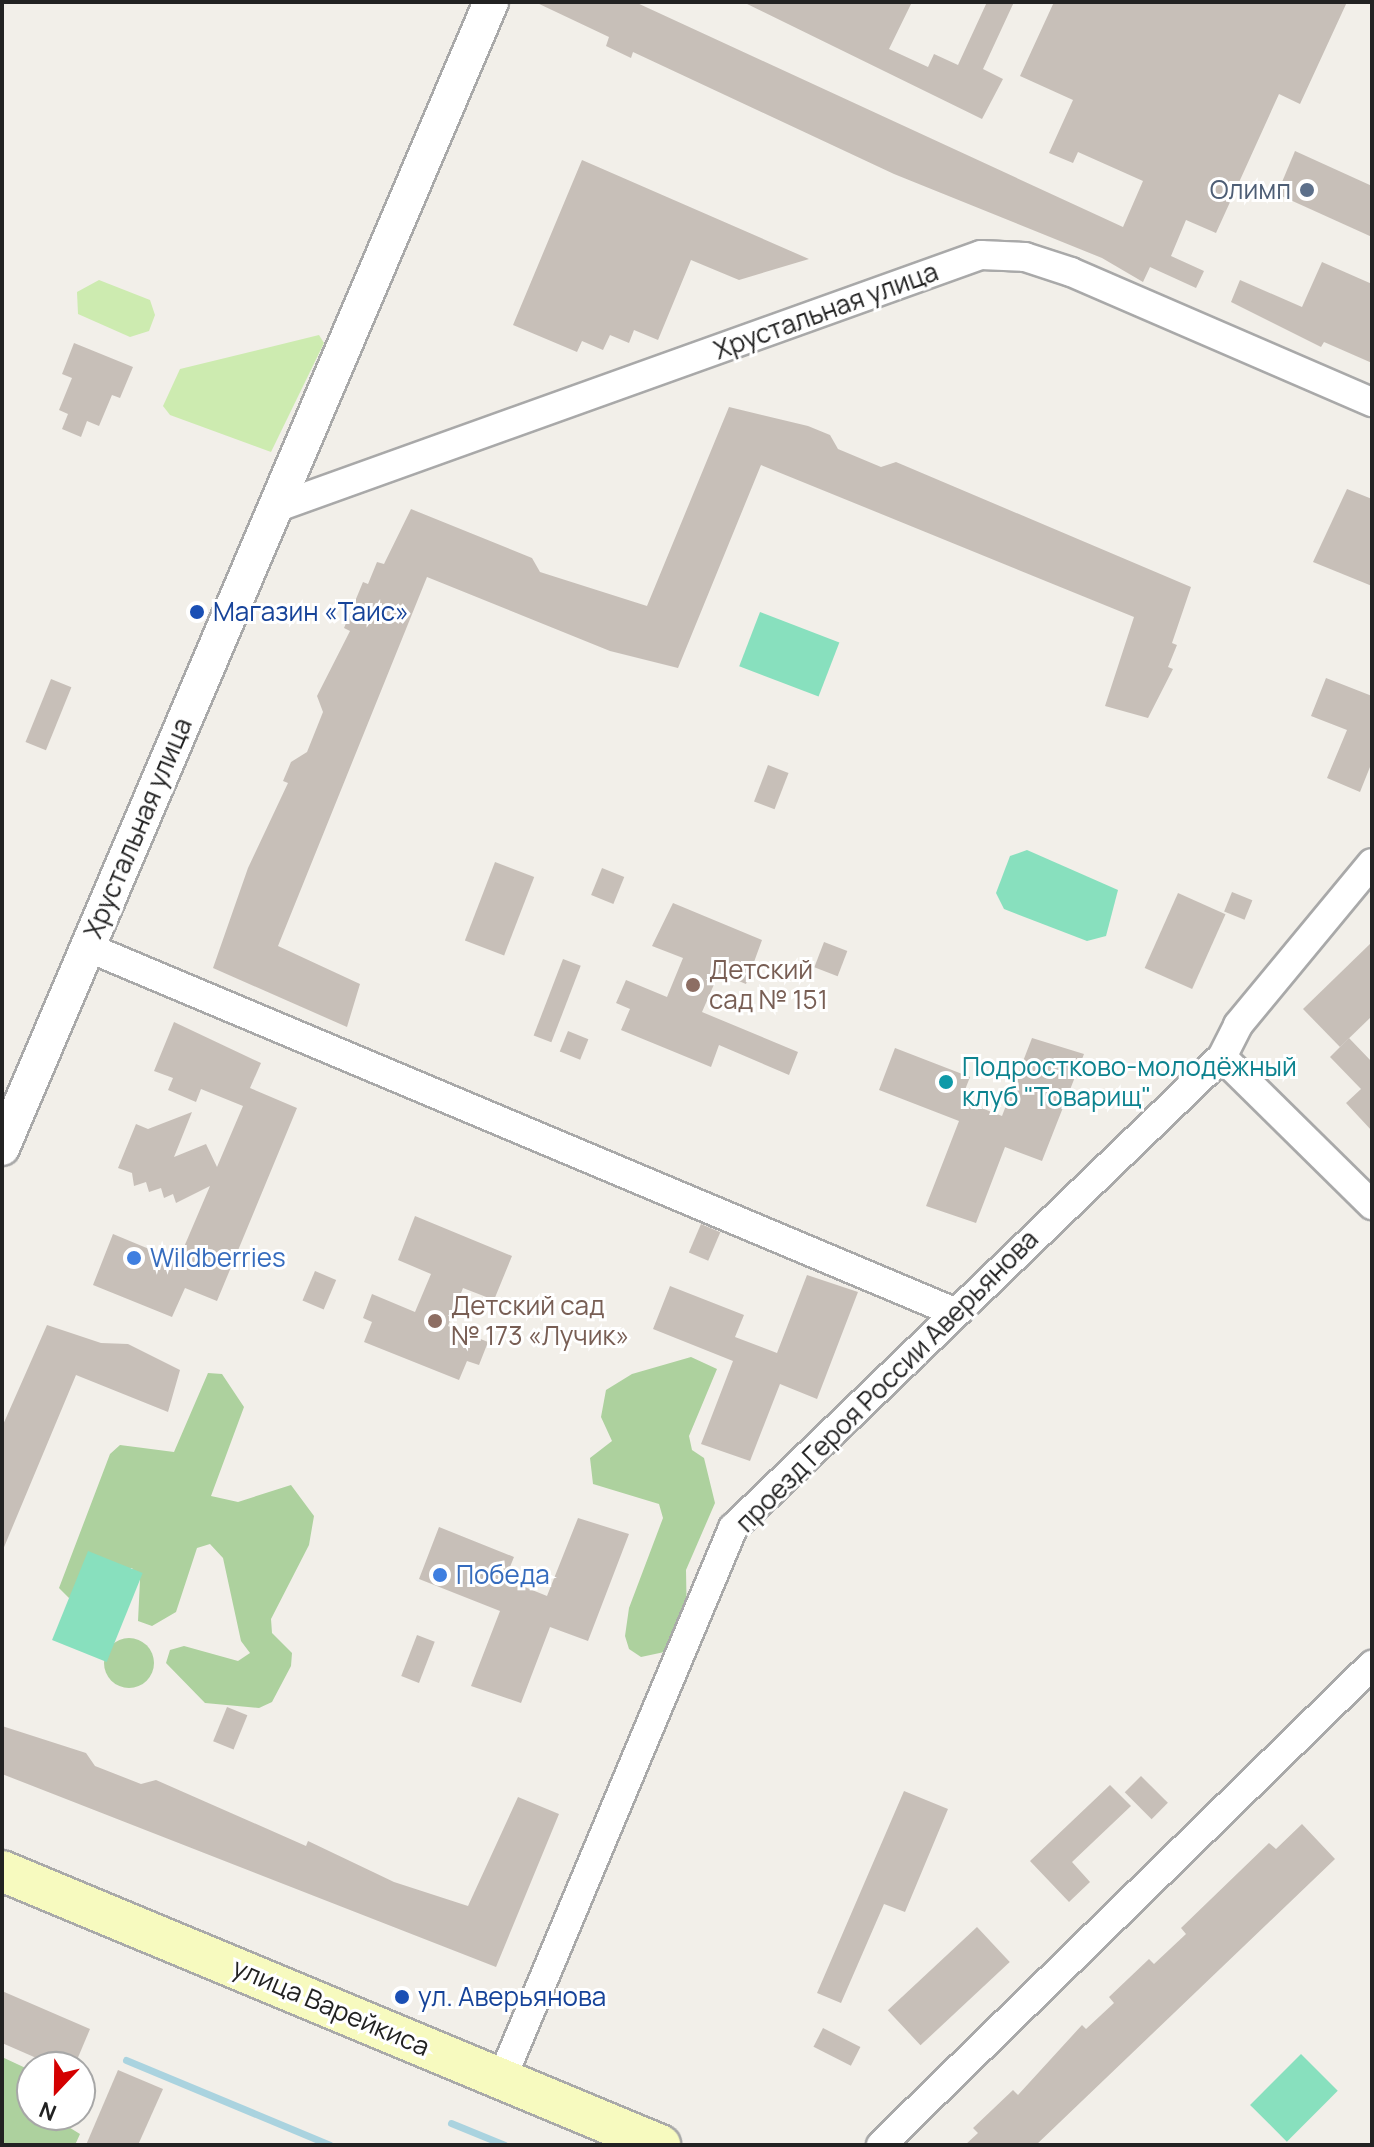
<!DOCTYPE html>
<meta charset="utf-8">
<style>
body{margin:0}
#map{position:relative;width:1374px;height:2147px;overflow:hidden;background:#f2efe9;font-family:Manrope,sans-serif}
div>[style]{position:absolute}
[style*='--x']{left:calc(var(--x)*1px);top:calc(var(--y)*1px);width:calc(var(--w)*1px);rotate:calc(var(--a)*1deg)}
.grass>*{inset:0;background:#cdebb0}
.forest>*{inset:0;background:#add19e}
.round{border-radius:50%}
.pitch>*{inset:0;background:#88e0be;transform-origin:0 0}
.stream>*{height:7px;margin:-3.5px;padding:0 3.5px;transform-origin:3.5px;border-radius:3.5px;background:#aad3df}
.building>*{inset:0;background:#c7bfb8;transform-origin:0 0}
.roads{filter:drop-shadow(2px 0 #a9a9a9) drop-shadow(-2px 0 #a9a9a9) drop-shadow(0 2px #a9a9a9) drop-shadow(0 -2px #a9a9a9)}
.minor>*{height:28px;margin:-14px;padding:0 14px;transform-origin:14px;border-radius:14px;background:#fff}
.tertiary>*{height:34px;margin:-17px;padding:0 17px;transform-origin:17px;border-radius:17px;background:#fff}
.secondary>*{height:40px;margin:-20px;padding:0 20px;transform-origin:20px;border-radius:20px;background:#f7fabf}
.dots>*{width:22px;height:22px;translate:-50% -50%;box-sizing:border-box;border:4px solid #fff;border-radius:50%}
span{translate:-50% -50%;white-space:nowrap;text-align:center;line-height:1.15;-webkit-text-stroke:6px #fff;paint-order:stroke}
.service-label{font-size:26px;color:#4e5e75}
.right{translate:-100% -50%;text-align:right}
.street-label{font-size:26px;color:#222}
.transit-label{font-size:26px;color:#164399}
.left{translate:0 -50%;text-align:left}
.education-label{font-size:26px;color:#785e54}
.culture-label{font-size:26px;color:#0d838f}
.shop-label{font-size:26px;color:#366cbe}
.frame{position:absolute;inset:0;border:4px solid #222;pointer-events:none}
.north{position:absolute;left:16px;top:2051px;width:80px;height:80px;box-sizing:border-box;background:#fff;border:2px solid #a7a7a7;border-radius:50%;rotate:202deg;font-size:22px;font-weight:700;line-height:32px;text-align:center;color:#222}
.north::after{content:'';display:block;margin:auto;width:28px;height:36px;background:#d40000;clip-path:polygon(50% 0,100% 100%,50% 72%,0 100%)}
</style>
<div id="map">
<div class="grass">
<i style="clip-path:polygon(99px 280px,150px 300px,155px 315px,149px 331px,130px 337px,78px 314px,77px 292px)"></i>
<i style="clip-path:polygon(319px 335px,324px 343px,271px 452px,170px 415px,163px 406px,180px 369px)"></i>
</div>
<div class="forest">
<i style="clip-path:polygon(691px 1357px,717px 1369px,689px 1436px,692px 1450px,704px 1458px,715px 1503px,686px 1570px,687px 1627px,669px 1651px,641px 1657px,629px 1649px,625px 1636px,629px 1608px,663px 1518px,659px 1504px,593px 1484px,590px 1458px,612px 1441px,601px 1417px,606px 1390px,632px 1374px)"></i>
<i style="clip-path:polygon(208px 1373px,222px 1374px,244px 1407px,211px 1496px,238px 1502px,291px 1485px,314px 1516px,309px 1545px,271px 1619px,272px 1633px,292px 1653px,291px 1666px,272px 1702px,259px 1708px,205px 1703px,166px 1663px,170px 1650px,184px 1646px,238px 1661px,250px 1653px,241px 1641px,223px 1558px,210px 1544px,197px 1548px,176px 1612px,152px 1626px,138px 1621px,140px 1580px,132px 1568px,105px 1574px,69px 1598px,59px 1588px,110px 1454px,120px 1445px,174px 1452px)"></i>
<i class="round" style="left:104px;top:1638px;width:50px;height:50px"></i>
<i style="clip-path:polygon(2px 2057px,32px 2071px,32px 2115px,49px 2115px,80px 2134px,75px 2145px,2px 2145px)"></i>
</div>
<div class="pitch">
<i style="left:760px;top:612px;width:85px;height:58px;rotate:21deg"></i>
<i style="clip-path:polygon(1027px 850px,1118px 890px,1106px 936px,1087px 941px,1004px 909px,996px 893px,1010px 856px)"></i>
<i style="left:88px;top:1551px;width:59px;height:96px;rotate:22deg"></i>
<i style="left:1301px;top:2054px;width:52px;height:72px;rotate:45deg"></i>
</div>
<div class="stream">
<i style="--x:126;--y:2060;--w:221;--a:22.6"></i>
<i style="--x:451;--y:2123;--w:58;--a:22.2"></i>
</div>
<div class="building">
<i style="clip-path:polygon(535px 2px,635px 2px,1123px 227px,1143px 181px,1078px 152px,1073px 163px,1049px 153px,1073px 100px,1020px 76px,1054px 2px,1347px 2px,1300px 104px,1279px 94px,1216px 233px,1186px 220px,1171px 256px,1204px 271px,1196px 288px,1150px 267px,1143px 282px,1102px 258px,894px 174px,633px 52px,631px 58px,606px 46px,609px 37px)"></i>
<i style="clip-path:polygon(743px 2px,912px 2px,889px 49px,928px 67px,934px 54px,958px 65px,987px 2px,1014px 2px,983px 69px,1003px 79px,982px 119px)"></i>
<i style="clip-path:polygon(1295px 151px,1372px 186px,1372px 237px,1277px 194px)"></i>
<i style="clip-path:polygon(582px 160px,809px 259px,739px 280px,691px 260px,658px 340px,634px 330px,629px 343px,610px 335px,603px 350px,582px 341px,577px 352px,513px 325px)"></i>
<i style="clip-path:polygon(1322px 262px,1372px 284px,1372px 363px,1324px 342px,1321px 347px,1231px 302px,1240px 280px,1302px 307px)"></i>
<i style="clip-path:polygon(74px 343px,133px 367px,120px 398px,112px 395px,99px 426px,87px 421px,81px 437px,62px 429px,68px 414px,59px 410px,72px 378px,62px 374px)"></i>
<i style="clip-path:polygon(729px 407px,808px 426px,830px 435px,838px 449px,881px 467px,896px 462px,1191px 587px,1172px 643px,1177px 645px,1168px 667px,1173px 669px,1148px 718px,1105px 706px,1134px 617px,761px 465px,678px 668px,610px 651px,427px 577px,278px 946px,360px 984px,347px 1027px,213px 968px,248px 868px,288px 783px,283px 781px,291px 762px,307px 752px,323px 712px,317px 696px,350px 631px,344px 628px,363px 582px,368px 584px,377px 562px,384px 564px,411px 509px,532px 558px,540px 572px,647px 606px)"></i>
<i style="clip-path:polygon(1347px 489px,1372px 499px,1372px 586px,1313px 562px)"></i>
<i style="clip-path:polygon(1326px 678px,1372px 696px,1372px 762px,1360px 792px,1327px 778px,1347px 730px,1311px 716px)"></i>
<i style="left:51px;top:679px;width:22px;height:68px;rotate:22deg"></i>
<i style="left:768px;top:765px;width:22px;height:39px;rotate:21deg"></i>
<i style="left:495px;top:862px;width:42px;height:84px;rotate:21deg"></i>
<i style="left:602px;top:868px;width:24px;height:29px;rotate:22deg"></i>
<i style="left:1232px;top:892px;width:22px;height:21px;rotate:22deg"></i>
<i style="left:1178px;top:893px;width:52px;height:82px;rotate:24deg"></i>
<i style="clip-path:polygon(673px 903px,762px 940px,746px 984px,719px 973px,702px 1012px,798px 1052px,789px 1075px,719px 1045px,711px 1067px,621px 1030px,630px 1009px,616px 1003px,626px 980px,667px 997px,683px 958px,652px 946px)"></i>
<i style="left:824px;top:942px;width:25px;height:27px;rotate:21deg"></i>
<i style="clip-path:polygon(1372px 942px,1372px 1016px,1340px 1047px,1303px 1009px)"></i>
<i style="left:563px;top:959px;width:19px;height:82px;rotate:21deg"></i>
<i style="clip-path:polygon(174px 1022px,261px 1063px,250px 1088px,297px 1108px,217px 1301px,185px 1288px,172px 1317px,93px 1285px,113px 1234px,178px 1261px,210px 1186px,176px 1203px,173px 1194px,164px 1198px,161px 1188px,149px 1192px,146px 1182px,134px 1186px,132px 1173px,118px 1168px,136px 1124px,148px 1129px,192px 1112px,174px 1157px,206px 1144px,217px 1167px,243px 1106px,201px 1089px,196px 1102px,168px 1090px,173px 1078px,154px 1071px)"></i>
<i style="left:568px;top:1031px;width:22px;height:22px;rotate:22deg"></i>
<i style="clip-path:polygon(1032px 1038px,1084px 1054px,1042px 1161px,1005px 1147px,976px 1223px,926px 1206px,959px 1121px,879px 1090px,895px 1048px,970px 1077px,961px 1100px,1002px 1116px)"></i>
<i style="clip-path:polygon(1349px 1038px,1372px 1062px,1372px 1131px,1346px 1103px,1361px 1089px,1330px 1057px)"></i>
<i style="clip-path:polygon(415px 1216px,512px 1256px,494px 1300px,463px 1288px,448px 1326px,488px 1342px,479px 1365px,467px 1361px,459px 1380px,364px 1342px,372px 1322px,363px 1318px,372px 1294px,415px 1312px,431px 1274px,398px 1260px)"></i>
<i style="left:701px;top:1224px;width:21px;height:31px;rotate:23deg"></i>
<i style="left:315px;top:1271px;width:23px;height:32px;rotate:23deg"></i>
<i style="clip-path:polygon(807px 1275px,858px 1292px,817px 1399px,780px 1384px,750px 1461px,701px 1444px,733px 1361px,653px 1329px,670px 1286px,744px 1315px,735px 1337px,777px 1353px)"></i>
<i style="clip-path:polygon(47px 1325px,101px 1343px,128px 1344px,180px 1370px,168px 1412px,76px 1375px,2px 1552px,2px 1427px)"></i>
<i style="clip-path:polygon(578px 1518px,629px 1534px,588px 1641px,550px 1627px,521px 1703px,471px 1686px,500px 1611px,419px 1579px,439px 1527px,514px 1557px,505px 1579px,547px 1596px)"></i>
<i style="left:417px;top:1635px;width:19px;height:44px;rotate:21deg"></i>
<i style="left:227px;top:1707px;width:22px;height:37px;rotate:22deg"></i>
<i style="clip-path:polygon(2px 1726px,86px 1753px,95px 1766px,141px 1784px,156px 1780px,306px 1846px,308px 1841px,394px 1882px,468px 1906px,518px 1797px,559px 1814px,496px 1967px,2px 1774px)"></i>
<i style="left:1141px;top:1776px;width:38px;height:23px;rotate:45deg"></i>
<i style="clip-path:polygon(1110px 1785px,1131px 1806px,1072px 1862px,1090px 1882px,1069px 1902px,1030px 1861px)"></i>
<i style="clip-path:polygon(904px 1791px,948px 1809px,905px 1912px,884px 1904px,841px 2003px,817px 1993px)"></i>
<i style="clip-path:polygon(1302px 1824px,1335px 1859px,1036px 2145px,965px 2145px,978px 2133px,973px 2128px,1013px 2090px,1018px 2095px,1082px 2025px,1086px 2029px,1114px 2003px,1109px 1997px,1149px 1959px,1154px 1964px,1186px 1934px,1181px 1928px,1269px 1843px,1276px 1849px)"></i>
<i style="left:977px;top:1927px;width:48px;height:122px;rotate:47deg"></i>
<i style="clip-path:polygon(2px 1991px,90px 2029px,74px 2067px,57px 2067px,2px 2043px)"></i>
<i style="left:823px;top:2028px;width:42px;height:21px;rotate:27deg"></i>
<i style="clip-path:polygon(118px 2070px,163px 2089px,138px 2145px,86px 2145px)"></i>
</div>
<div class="roads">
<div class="minor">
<i style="--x:275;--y:508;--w:750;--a:-19.72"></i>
<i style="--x:981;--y:255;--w:44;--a:2.6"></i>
<i style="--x:1025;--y:257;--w:48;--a:18.1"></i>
<i style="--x:1071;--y:272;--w:328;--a:23.4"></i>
<i style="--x:87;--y:947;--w:941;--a:22.83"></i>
<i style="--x:1222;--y:1057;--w:211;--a:44.6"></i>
<i style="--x:502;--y:2078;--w:597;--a:-67.22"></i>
<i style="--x:733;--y:1528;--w:679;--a:-43.93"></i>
<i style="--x:1222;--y:1057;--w:36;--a:-63"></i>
<i style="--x:1238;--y:1025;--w:210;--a:-50.4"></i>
<i style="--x:881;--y:2145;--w:687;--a:-44.35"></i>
</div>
<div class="tertiary">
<i style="--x:2;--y:1148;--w:1246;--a:-66.89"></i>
</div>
<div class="secondary">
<i style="--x:2;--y:1871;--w:713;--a:22.61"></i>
</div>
</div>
<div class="dots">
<i style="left:1307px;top:190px;background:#5c6f8a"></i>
<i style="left:197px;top:612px;background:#1a4fb4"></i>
<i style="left:693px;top:985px;background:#8d6e63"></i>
<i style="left:946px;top:1082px;background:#0f9aa8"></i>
<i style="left:134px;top:1258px;background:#3f7fe0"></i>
<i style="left:435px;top:1321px;background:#8d6e63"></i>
<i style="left:440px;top:1575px;background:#3f7fe0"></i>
<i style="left:402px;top:1997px;background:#1a4fb4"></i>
</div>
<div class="service-label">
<span class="right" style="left:1291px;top:190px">Олимп</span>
</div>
<div class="street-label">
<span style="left:826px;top:311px;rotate:-20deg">Хрустальная улица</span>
<span style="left:138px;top:828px;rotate:-67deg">Хрустальная улица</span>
<span style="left:887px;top:1381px;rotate:-45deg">проезд Героя России Аверьянова</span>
<span style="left:331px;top:2007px;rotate:23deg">улица Варейкиса</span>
</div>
<div class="transit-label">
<span class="left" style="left:213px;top:612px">Магазин «Таис»</span>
<span class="left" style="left:418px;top:1997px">ул. Аверьянова</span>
</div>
<div class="education-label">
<span class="left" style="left:709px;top:985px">Детский<br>сад № 151</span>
<span class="left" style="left:451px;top:1321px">Детский сад<br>№ 173 «Лучик»</span>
</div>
<div class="culture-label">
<span class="left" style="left:962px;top:1082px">Подростково-молодёжный<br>клуб "Товарищ"</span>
</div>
<div class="shop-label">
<span class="left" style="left:150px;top:1258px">Wildberries</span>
<span class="left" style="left:456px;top:1575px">Победа</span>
</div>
<div class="frame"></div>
<div class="north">N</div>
</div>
